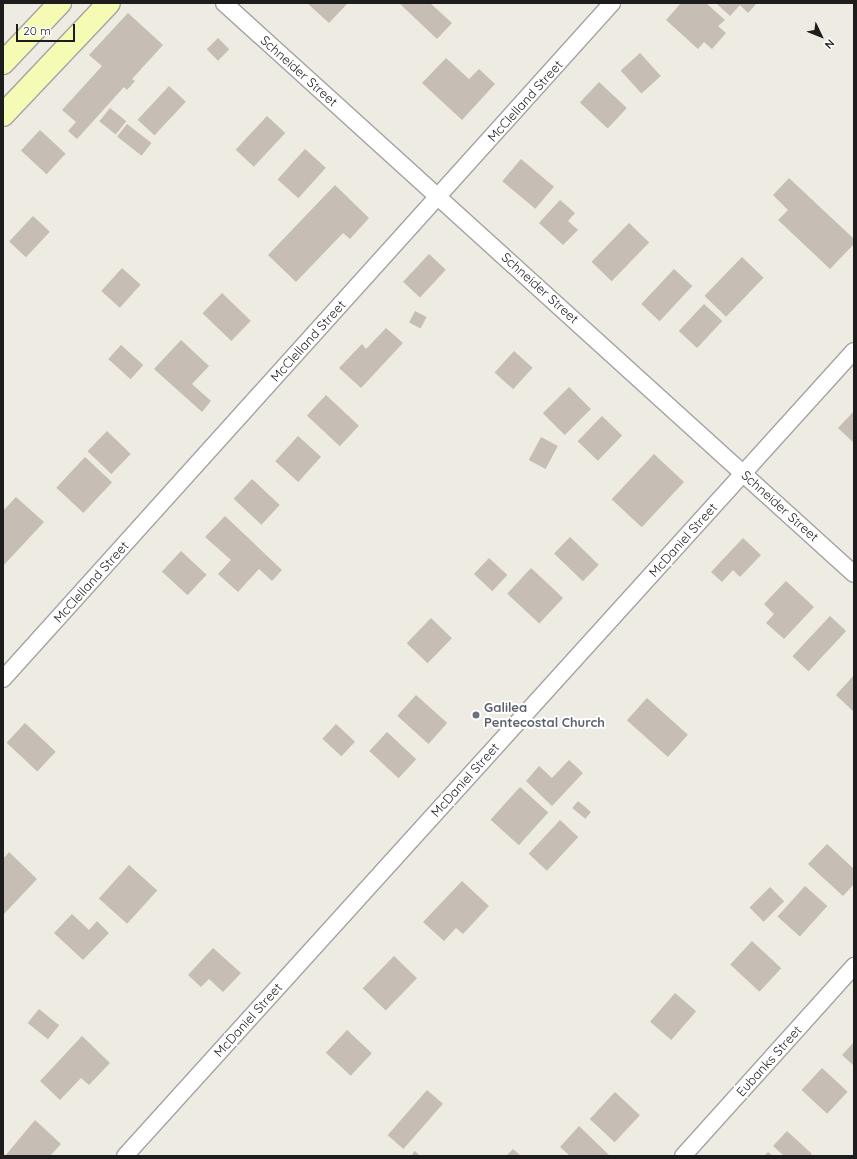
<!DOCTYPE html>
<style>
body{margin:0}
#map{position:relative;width:857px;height:1159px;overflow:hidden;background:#eeebe2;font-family:Quicksand,sans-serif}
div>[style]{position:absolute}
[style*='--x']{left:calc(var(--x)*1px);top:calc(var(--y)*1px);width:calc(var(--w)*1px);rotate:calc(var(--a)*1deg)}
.building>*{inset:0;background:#c6bdb5;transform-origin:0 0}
.roads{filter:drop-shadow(1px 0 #a4a4a4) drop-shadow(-1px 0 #a4a4a4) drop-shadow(0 1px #a4a4a4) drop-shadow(0 -1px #a4a4a4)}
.street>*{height:16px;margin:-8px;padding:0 8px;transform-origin:8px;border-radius:8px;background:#fff}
.secondary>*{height:22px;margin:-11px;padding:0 11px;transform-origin:11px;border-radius:11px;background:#f5fab4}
.dots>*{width:11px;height:11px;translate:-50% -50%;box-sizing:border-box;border:2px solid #fff;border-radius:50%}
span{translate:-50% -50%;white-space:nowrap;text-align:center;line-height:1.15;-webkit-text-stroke:4px #fff;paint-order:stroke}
.street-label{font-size:13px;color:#1d1d1d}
.worship-label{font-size:13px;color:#5b616d;font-weight:700}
.left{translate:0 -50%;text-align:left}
.frame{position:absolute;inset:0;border:4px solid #1d1d1d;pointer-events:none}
.north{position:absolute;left:801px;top:16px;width:40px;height:40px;-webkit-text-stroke:3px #fff;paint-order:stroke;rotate:133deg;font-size:11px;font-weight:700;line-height:16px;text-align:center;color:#1d1d1d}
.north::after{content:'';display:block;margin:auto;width:14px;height:18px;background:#1d1d1d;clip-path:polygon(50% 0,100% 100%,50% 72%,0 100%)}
.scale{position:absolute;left:16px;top:24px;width:59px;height:18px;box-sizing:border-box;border:2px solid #1d1d1d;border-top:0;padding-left:5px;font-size:12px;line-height:14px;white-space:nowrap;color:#1d1d1d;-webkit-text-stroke:3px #fff;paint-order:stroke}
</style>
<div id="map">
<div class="building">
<i style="clip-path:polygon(307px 3px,348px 3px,329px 23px)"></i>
<i style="clip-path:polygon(399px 3px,430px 3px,452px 23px,437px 39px)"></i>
<i style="clip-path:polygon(681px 3px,706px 3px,725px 20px,718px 26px,726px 33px,712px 49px,704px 42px,698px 49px,666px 20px)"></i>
<i style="clip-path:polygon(716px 3px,757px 3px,748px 13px,740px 5px,730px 16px)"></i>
<i style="clip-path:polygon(128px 13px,163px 45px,132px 79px,135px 81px,127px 90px,124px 87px,77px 139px,68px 131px,76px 122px,62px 110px,102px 66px,89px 55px)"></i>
<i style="left:218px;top:38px;width:16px;height:16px;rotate:45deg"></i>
<i style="left:640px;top:53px;width:31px;height:26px;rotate:48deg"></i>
<i style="clip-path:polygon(446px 58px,469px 79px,479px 69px,495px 84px,462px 120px,422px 83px)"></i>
<i style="left:599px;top:82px;width:38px;height:28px;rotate:43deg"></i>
<i style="left:169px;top:86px;width:23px;height:46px;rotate:43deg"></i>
<i style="left:110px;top:108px;width:21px;height:17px;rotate:39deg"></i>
<i style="left:267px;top:116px;width:25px;height:46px;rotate:43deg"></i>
<i style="left:127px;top:124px;width:31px;height:16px;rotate:38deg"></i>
<i style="left:40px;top:130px;width:35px;height:28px;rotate:43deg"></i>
<i style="left:305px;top:149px;width:28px;height:41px;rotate:42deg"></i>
<i style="left:521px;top:159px;width:43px;height:29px;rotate:40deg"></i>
<i style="clip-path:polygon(789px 178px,854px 239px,854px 244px,830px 269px,778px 220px,788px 210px,773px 195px)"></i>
<i style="clip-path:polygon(335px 185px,369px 218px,350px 239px,343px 233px,296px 282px,268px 255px)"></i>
<i style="clip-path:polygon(560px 200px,575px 213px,568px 221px,578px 230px,563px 245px,539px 223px)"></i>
<i style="left:33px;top:216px;width:23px;height:35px;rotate:43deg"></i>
<i style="left:629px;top:223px;width:28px;height:54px;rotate:44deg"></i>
<i style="left:429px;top:254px;width:23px;height:38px;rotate:43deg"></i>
<i style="left:742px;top:257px;width:30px;height:54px;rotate:44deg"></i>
<i style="left:122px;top:268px;width:25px;height:31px;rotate:42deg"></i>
<i style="left:674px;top:269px;width:25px;height:48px;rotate:43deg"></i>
<i style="left:222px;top:293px;width:40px;height:28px;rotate:44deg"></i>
<i style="left:704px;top:304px;width:25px;height:37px;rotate:43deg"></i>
<i style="left:415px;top:311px;width:13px;height:13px;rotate:27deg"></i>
<i style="clip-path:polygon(386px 328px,403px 343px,361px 388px,339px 368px,362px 344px,366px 349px)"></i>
<i style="clip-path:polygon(181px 340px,209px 366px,192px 384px,211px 401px,202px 412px,154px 369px)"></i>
<i style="left:121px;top:345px;width:30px;height:19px;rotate:42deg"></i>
<i style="left:514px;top:351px;width:25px;height:29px;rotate:42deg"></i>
<i style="left:569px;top:387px;width:31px;height:37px;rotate:45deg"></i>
<i style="left:326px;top:395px;width:45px;height:28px;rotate:43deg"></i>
<i style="clip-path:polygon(854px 411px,854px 443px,838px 428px)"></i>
<i style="left:602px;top:416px;width:28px;height:35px;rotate:44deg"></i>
<i style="left:107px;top:431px;width:33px;height:28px;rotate:44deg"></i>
<i style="left:298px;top:436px;width:31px;height:34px;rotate:42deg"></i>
<i style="left:541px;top:437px;width:19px;height:26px;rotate:28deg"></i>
<i style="left:654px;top:454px;width:41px;height:62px;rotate:43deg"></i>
<i style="left:85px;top:457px;width:37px;height:42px;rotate:43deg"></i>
<i style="left:252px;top:479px;width:38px;height:27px;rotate:43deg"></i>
<i style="clip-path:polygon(16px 497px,44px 522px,3px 566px,3px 511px)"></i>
<i style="clip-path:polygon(225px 516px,282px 570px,272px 581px,259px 569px,238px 592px,218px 574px,231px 560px,205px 537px)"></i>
<i style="left:570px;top:537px;width:40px;height:23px;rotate:44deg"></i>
<i style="clip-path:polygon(743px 538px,761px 555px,740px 577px,733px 570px,722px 582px,711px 572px)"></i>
<i style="left:181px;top:551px;width:35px;height:28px;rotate:43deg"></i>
<i style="left:489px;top:558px;width:25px;height:22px;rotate:43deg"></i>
<i style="left:531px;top:568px;width:44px;height:35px;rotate:43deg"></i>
<i style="clip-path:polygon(786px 581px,814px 607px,784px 639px,766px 623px,774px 614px,764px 604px)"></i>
<i style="left:830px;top:616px;width:22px;height:55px;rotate:43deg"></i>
<i style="left:431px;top:618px;width:29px;height:35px;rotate:44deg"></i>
<i style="clip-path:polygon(854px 675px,854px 712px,836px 695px)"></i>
<i style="left:416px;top:695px;width:42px;height:28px;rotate:42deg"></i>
<i style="left:647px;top:698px;width:55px;height:30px;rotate:42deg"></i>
<i style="left:25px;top:723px;width:42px;height:27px;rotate:43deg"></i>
<i style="left:336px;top:724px;width:26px;height:20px;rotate:43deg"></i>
<i style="left:387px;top:732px;width:40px;height:26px;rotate:43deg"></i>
<i style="clip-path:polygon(569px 760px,583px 773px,552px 806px,526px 781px,539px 766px,552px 778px)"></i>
<i style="left:520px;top:787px;width:38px;height:44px;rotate:42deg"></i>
<i style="left:578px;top:801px;width:17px;height:9px;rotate:40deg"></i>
<i style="left:560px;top:820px;width:25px;height:46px;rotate:43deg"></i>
<i style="clip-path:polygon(827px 844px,854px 869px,854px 884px,843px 896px,808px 864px)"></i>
<i style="clip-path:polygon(9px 852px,37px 879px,3px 915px,3px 859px)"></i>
<i style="left:129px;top:865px;width:38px;height:45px;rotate:42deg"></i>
<i style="clip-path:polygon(462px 881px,489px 906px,463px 934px,456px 928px,444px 941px,423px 922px)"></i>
<i style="left:805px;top:886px;width:30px;height:41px;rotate:42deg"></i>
<i style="left:770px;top:887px;width:20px;height:29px;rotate:45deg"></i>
<i style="clip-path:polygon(72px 914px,89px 930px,97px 921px,109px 933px,83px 960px,54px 933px)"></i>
<i style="left:752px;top:941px;width:40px;height:32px;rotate:43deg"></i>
<i style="clip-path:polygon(213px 948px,241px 973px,223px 992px,209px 979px,201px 987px,188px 975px)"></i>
<i style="left:394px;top:956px;width:32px;height:45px;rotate:44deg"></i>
<i style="left:675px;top:993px;width:28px;height:38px;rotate:41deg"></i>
<i style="left:39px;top:1009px;width:26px;height:18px;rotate:39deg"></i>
<i style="left:347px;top:1030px;width:34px;height:31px;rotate:43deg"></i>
<i style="clip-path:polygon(82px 1036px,110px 1063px,89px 1085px,81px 1078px,60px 1100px,40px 1081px)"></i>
<i style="clip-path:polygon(854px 1042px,854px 1066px,842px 1055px)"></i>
<i style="left:822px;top:1068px;width:35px;height:30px;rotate:43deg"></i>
<i style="left:427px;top:1090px;width:21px;height:60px;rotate:41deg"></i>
<i style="left:615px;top:1092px;width:34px;height:37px;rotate:43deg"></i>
<i style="clip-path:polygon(35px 1120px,61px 1144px,50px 1156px,5px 1156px)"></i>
<i style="clip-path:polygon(579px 1126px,609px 1155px,608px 1156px,570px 1156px,560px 1147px)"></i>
<i style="clip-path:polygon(787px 1131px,812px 1154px,810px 1156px,784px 1156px,773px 1146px)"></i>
<i style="clip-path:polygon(513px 1149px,521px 1156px,506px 1156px)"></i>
<i style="clip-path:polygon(415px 1151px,420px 1156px,411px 1156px)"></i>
<i style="clip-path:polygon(768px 1152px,773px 1156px,764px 1156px)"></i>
</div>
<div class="roads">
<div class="street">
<i style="--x:224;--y:3;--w:850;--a:42.19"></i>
<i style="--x:3;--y:679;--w:910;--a:-47.98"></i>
<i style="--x:125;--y:1156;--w:1086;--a:-47.84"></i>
<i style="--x:683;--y:1156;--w:256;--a:-48"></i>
</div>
<div class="secondary">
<i style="--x:3;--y:63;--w:83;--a:-46.5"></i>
<i style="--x:3;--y:115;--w:154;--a:-46.6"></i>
</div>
</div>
<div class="dots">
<i style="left:476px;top:715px;background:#6b7280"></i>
</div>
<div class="street-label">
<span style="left:299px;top:71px;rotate:42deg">Schneider Street</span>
<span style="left:525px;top:101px;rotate:-48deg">McClelland Street</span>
<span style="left:540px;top:288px;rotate:42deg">Schneider Street</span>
<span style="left:308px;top:341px;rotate:-48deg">McClelland Street</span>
<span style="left:780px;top:506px;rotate:42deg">Schneider Street</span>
<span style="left:683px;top:540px;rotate:-48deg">McDaniel Street</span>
<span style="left:91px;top:582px;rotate:-48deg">McClelland Street</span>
<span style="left:465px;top:780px;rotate:-48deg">McDaniel Street</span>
<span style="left:248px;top:1020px;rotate:-48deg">McDaniel Street</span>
<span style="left:769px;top:1061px;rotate:-48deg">Eubanks Street</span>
</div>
<div class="worship-label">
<span class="left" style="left:484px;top:715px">Galilea<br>Pentecostal Church</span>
</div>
<div class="frame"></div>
<div class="north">N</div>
<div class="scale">20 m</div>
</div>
